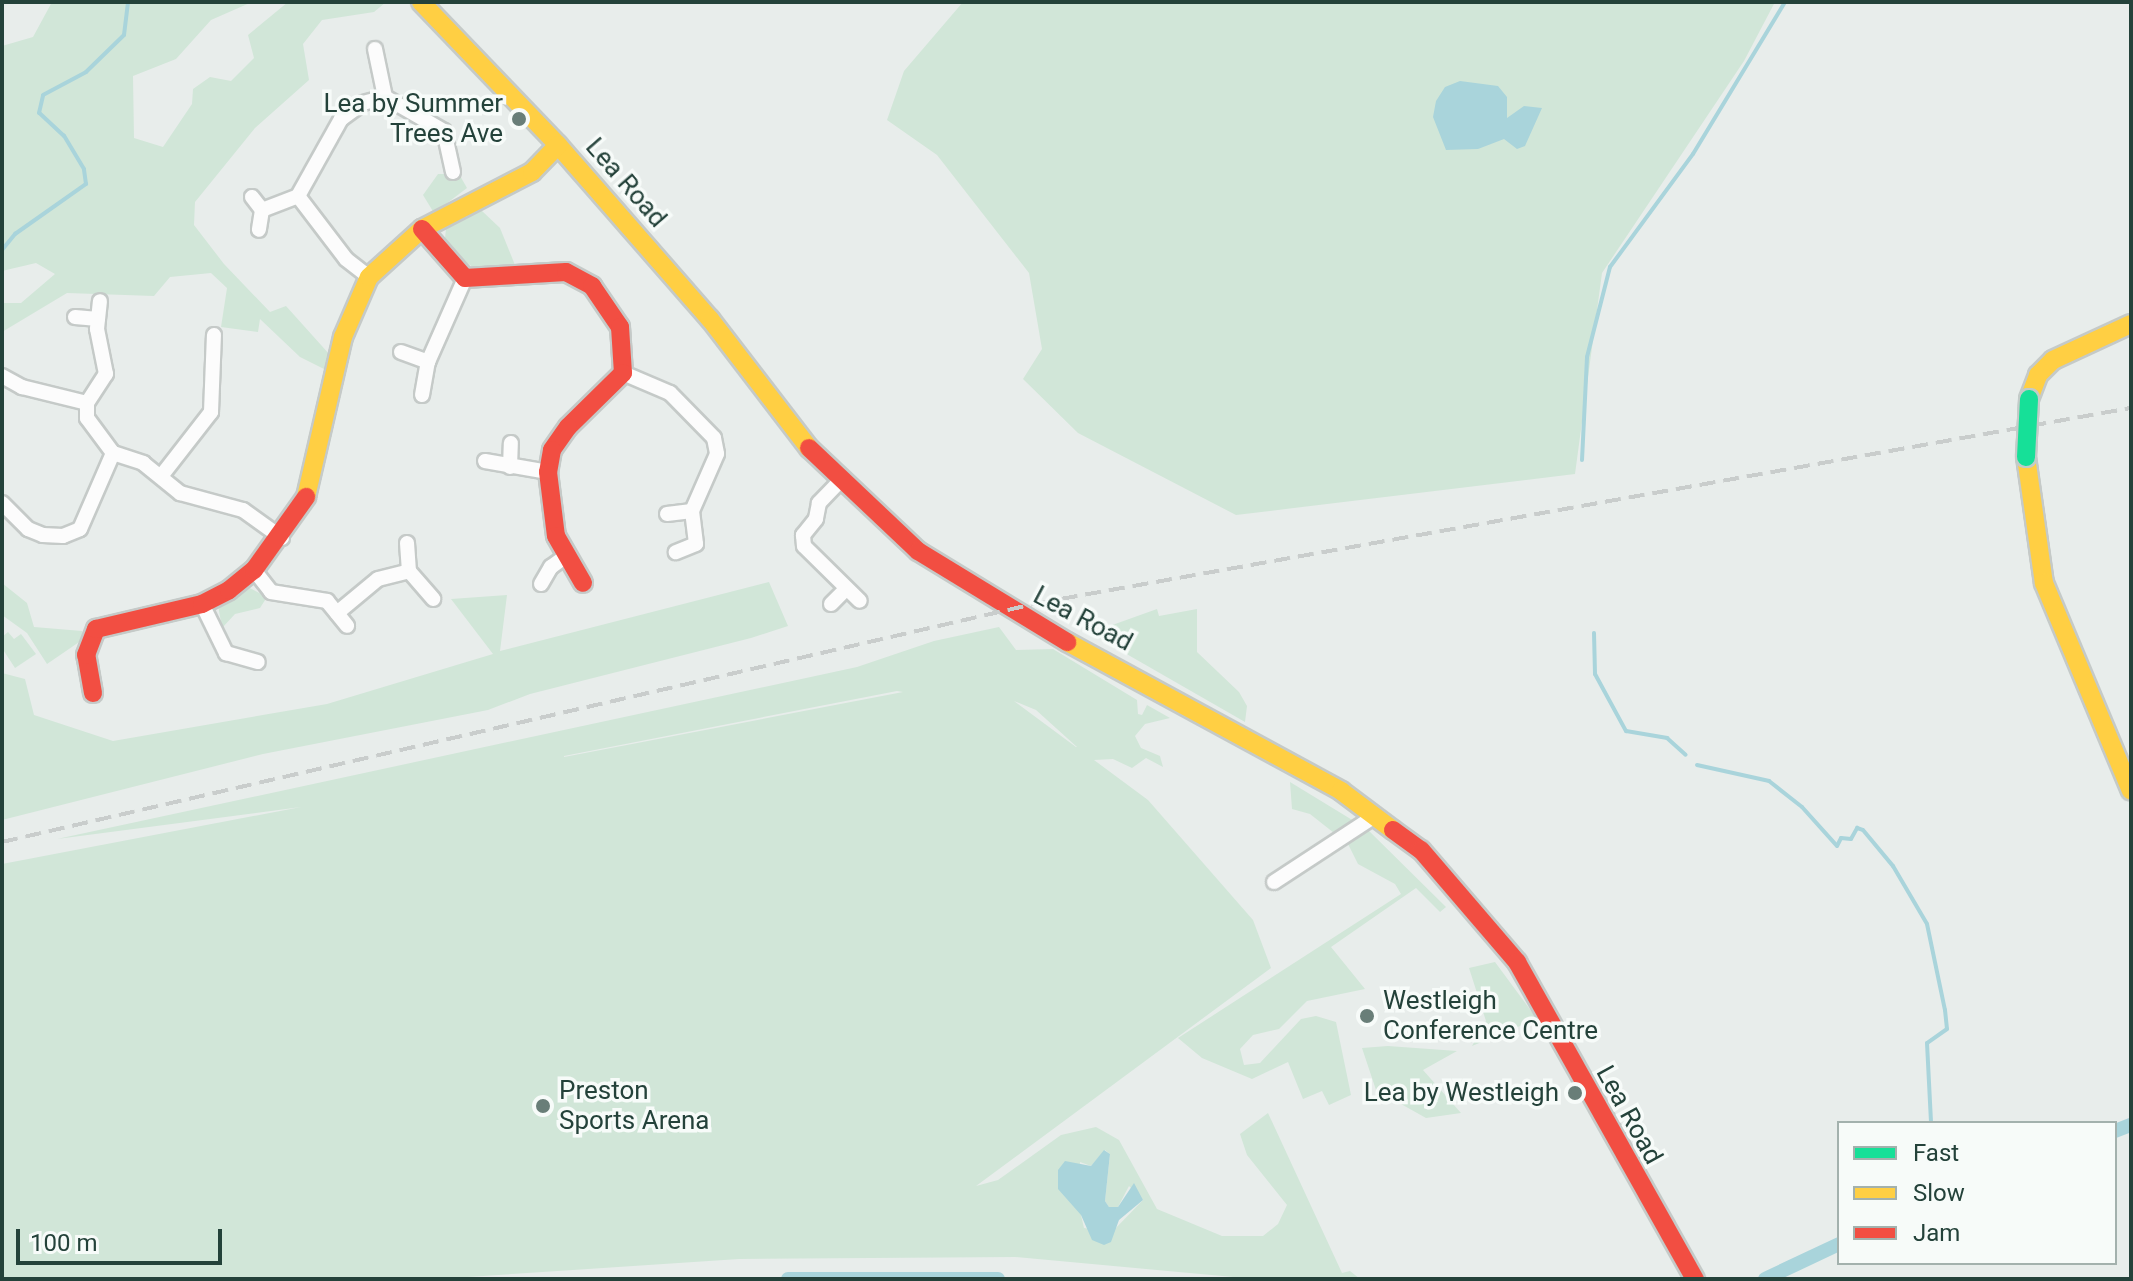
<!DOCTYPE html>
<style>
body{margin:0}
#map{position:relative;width:2133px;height:1281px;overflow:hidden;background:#e8edeb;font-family:Roboto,sans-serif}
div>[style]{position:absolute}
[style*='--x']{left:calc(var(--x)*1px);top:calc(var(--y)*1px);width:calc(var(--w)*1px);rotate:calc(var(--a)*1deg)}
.green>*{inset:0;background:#d1e6d8}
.water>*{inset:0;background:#a9d4db}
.stream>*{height:4px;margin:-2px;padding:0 2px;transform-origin:2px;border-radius:2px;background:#a9d4db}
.canal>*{height:14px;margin:-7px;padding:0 7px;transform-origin:7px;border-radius:7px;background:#a9d4db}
.roads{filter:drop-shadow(2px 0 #c5cac8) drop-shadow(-2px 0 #c5cac8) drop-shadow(0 2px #c5cac8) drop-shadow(0 -2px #c5cac8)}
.street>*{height:14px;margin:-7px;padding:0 7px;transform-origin:7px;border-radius:7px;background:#fcfcfc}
.slow>*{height:18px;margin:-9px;padding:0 9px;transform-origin:9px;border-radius:9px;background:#ffcf43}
.jam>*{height:18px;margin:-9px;padding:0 9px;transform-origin:9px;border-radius:9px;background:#f24e42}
.rail>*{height:4px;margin-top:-2px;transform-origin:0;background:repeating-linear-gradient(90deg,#c9cdcc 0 16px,transparent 0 24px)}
.bridges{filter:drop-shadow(2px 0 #c3cbc8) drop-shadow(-2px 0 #c3cbc8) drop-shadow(0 2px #c3cbc8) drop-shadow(0 -2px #c3cbc8)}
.fast-bridge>*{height:18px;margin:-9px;padding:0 9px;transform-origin:9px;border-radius:9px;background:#16e098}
.dots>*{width:22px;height:22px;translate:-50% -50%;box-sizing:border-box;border:4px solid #f7fbf9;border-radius:50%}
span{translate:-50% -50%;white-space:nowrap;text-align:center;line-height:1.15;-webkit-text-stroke:7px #f7fbf9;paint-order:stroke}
.poi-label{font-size:26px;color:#24423a}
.right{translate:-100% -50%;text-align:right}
.left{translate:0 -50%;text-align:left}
.street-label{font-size:26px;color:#24423a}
.frame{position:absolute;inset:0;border:4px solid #24423a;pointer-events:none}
.legend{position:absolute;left:1837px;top:1121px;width:280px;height:144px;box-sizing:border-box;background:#f7fbf9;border:2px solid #a3b1ad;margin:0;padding:10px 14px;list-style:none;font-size:24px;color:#24423a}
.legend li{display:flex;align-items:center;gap:16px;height:40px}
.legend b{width:40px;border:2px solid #a3b1ad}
.scale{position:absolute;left:16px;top:1229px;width:206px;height:36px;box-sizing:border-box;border:4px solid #24423a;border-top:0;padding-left:10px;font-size:24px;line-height:28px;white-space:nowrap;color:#24423a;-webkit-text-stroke:6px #f7fbf9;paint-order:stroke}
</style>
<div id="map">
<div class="green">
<i style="clip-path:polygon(52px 2px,252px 2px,211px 20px,176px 59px,133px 76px,134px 138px,163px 147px,192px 104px,193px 89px,210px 77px,231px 81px,254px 58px,248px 35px,288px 2px,386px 2px,374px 12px,322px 20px,303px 44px,309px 80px,255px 128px,195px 202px,194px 225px,224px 264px,270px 312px,286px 306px,330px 355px,328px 371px,300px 357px,260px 319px,258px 332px,221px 327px,227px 288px,211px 273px,170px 277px,154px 296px,67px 293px,2px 332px,2px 303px,21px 303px,55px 274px,36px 263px,2px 271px,2px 46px,33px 37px)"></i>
<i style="clip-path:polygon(963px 2px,1775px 2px,1744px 61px,1602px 273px,1575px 474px,1236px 515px,1078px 433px,1023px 379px,1042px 349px,1029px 273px,937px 155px,887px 120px,904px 71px)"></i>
<i style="clip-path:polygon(438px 174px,459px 174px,467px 188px,434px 213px,423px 195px)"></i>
<i style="clip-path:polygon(481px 210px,500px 228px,515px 265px,480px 272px,444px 247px,446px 229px)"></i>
<i style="clip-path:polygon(769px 582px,788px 626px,751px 638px,530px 694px,488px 710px,263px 754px,2px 820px,2px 673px,25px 679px,34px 715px,113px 741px,327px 704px,493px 654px,451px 599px,507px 595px,500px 651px)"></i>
<i style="clip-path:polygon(2px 583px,27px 603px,34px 627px,82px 631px,85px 638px,47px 664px,27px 633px,2px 615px)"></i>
<i style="clip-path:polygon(248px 587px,267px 597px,260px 608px,235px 614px,222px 628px,218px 605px)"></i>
<i style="clip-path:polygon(1157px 609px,1159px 616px,1197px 609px,1197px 652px,1239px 692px,1247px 706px,1245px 722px,1090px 633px)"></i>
<i style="clip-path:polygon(evenodd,999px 627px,1016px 650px,1053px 649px,1137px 700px,1138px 714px,1142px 715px,1147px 705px,1170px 718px,1145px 724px,1135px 736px,1141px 748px,1160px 756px,1163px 767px,1146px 758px,1132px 768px,1113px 759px,1094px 760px,1148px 800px,1253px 920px,1271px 968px,976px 1186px,998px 1180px,1061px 1135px,1096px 1127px,1119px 1140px,1157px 1209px,1222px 1236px,1263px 1236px,1278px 1224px,1287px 1205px,1247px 1155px,1240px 1134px,1268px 1113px,1342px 1273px,1350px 1271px,1360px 1279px,1255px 1279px,1015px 1257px,739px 1259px,437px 1279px,2px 1279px,2px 864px,301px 807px,57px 839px,857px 667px,934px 641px,999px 627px,897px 691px,903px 692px,564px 757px,564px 756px,897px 691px,999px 627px,1014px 701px,1036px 710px,1077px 747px,1076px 747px,1014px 701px,999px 627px,1105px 1150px,1110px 1154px,1105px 1201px,1109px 1207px,1118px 1207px,1129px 1186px,1143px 1200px,1112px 1232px,1084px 1228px,1081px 1215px,1080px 1162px,1091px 1166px,1105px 1150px)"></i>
<i style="clip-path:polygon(8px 632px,14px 639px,21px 634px,36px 654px,15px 668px,2px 648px,2px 637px)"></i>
<i style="clip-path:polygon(1290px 782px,1367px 829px,1446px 907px,1440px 912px,1416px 888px,1331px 947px,1365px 989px,1307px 1001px,1279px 1029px,1253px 1035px,1240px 1049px,1244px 1065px,1260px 1063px,1301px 1019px,1316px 1016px,1336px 1022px,1351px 1095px,1329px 1105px,1322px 1091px,1303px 1099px,1288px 1062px,1252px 1079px,1202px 1058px,1178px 1038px,1401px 894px,1395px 884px,1358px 864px,1348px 844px,1310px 814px,1292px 809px)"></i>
<i style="clip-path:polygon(1495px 962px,1537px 1019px,1472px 1046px,1486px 1021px,1469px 968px)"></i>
<i style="clip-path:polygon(1388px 1046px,1457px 1051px,1423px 1070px,1461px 1113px,1426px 1118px,1376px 1090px,1362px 1048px)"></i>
</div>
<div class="water">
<i style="clip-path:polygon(1460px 81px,1498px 86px,1507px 97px,1507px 118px,1524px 106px,1542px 108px,1525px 146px,1517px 149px,1504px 139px,1478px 149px,1446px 150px,1433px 117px,1436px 101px,1445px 87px)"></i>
<i style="clip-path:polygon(1104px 1150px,1110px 1154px,1105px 1201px,1109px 1207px,1118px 1207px,1134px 1183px,1143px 1200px,1119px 1220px,1111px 1242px,1104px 1245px,1092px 1240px,1081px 1215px,1058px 1189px,1058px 1170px,1065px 1161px,1091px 1166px)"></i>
</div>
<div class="stream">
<i style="--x:2;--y:250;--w:21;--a:-51"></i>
<i style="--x:15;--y:234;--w:87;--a:-35.2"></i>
<i style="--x:86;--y:184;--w:15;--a:-98"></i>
<i style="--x:84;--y:169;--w:39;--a:-121"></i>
<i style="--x:64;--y:136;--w:34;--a:-137"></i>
<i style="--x:39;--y:113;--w:18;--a:-77"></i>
<i style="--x:43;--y:95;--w:49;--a:-28.1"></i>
<i style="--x:86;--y:72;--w:53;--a:-44.2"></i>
<i style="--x:124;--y:35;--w:33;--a:-83"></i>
<i style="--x:1582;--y:460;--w:103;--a:-87.2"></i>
<i style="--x:1587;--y:357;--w:93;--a:-75.7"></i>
<i style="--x:1610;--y:267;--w:140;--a:-53.7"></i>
<i style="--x:1693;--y:154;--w:178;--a:-58.8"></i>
<i style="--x:1594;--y:633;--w:41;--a:88.6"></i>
<i style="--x:1595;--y:674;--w:65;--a:61.5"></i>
<i style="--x:1626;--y:731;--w:42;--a:9.7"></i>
<i style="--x:1667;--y:738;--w:25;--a:42"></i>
<i style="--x:1697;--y:765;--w:74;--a:12.5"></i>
<i style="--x:1769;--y:781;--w:42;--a:38.2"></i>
<i style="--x:1802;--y:807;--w:52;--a:48.1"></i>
<i style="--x:1837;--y:846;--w:9;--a:-63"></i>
<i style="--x:1841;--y:838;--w:10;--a:6"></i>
<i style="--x:1851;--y:839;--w:13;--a:-61"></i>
<i style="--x:1857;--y:828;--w:6;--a:18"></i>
<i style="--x:1863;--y:830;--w:47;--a:50.2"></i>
<i style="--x:1893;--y:866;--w:67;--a:59.6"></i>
<i style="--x:1927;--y:924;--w:88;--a:78.2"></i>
<i style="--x:1945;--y:1010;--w:19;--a:84"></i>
<i style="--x:1947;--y:1029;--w:24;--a:145"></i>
<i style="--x:1927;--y:1043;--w:80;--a:87.1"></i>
</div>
<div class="canal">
<i style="--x:2115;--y:1131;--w:17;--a:-21"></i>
<i style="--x:788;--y:1279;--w:210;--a:0"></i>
<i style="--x:1765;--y:1279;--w:82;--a:-25.3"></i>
</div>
<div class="roads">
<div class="street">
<i style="--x:375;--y:49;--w:49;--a:78.2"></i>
<i style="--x:252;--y:197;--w:16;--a:52"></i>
<i style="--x:262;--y:210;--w:20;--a:99"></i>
<i style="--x:262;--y:210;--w:39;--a:-21"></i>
<i style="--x:369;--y:277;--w:29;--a:-142"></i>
<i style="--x:346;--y:259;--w:79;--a:-127.3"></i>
<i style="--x:298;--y:196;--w:88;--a:-60.8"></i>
<i style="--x:341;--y:119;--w:27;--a:-36"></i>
<i style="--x:363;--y:103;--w:23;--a:-15"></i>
<i style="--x:385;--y:97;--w:68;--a:30"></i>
<i style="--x:444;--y:131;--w:42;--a:77.6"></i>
<i style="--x:75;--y:317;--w:23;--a:5"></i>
<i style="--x:401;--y:352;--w:29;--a:20"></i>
<i style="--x:623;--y:373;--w:51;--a:23.1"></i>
<i style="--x:670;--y:393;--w:63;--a:45.6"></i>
<i style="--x:714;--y:438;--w:16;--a:79"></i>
<i style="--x:717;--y:454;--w:62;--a:113.7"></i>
<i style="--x:692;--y:511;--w:33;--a:83"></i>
<i style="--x:696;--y:544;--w:22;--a:158"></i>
<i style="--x:2;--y:376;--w:23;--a:29"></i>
<i style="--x:22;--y:387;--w:67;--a:13.8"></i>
<i style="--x:87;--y:403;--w:15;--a:90"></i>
<i style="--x:87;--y:418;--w:44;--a:53.4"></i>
<i style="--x:113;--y:453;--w:32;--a:18"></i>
<i style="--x:143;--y:463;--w:48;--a:39"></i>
<i style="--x:180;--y:493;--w:65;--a:15.1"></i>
<i style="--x:243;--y:510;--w:48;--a:35.7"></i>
<i style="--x:422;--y:395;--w:34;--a:-80"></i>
<i style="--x:428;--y:362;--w:92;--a:-66.2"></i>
<i style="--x:87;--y:403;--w:35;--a:-57"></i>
<i style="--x:106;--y:374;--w:46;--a:-101.3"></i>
<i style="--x:97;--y:329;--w:28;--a:-84"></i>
<i style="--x:485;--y:461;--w:64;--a:9.9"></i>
<i style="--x:510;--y:467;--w:24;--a:-88"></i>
<i style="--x:162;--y:475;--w:80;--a:-52.1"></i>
<i style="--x:211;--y:412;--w:77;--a:-87.8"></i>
<i style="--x:841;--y:480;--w:32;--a:134"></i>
<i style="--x:819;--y:503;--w:16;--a:101"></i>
<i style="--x:816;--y:519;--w:21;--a:129"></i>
<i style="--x:803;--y:535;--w:11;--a:85"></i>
<i style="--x:804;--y:546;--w:78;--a:44.5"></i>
<i style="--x:2;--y:503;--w:37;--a:45"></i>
<i style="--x:28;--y:529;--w:16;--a:22"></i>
<i style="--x:43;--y:535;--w:20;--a:3"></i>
<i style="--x:63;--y:536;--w:18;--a:-22"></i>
<i style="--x:80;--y:529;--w:83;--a:-66.5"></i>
<i style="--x:667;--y:514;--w:25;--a:-7"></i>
<i style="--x:407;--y:543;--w:28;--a:86"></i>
<i style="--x:254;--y:570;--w:28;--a:52"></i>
<i style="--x:271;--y:592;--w:57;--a:9.1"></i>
<i style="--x:327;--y:601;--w:32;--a:51"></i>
<i style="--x:541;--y:584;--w:20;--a:-60"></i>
<i style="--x:551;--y:567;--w:19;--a:-36"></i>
<i style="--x:202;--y:604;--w:55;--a:63.9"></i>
<i style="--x:226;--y:653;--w:33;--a:16"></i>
<i style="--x:831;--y:604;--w:21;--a:-45"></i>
<i style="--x:337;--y:613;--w:53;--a:-39.7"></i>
<i style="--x:378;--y:579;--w:32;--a:-14"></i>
<i style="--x:409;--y:571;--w:37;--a:49"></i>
<i style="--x:1274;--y:882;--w:121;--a:-33.2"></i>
</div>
<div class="slow">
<i style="--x:421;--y:2;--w:198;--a:46.2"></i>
<i style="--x:558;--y:145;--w:231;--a:48.9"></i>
<i style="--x:710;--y:319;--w:163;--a:52.5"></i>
<i style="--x:2029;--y:399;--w:26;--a:-69"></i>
<i style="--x:2038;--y:375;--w:21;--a:-45"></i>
<i style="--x:2053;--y:360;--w:86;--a:-24.8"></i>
<i style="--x:2026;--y:457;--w:127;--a:81.9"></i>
<i style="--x:2044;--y:583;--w:225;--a:67.3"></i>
<i style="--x:306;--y:497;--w:164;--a:-77"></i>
<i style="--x:343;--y:337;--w:65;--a:-66.6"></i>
<i style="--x:369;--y:277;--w:72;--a:-42.2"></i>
<i style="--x:422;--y:229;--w:124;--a:-27.4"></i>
<i style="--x:532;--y:172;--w:37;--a:-46"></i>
<i style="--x:1067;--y:642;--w:312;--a:28.5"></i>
<i style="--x:1341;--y:791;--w:65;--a:36.9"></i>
</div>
<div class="jam">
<i style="--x:422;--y:229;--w:65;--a:48.7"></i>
<i style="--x:465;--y:278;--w:101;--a:-3.4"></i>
<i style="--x:566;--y:272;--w:30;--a:28"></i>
<i style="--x:592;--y:286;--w:50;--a:55.7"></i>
<i style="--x:620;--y:327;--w:46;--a:86.3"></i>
<i style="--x:623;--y:373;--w:77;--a:135.5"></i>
<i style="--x:568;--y:427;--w:28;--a:125"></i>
<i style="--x:552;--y:450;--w:22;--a:100"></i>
<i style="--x:548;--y:472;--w:64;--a:82.9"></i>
<i style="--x:556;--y:536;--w:54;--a:60.1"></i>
<i style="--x:809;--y:448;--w:150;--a:43.4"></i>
<i style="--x:918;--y:551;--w:175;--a:31.4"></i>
<i style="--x:93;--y:693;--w:39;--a:-100"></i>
<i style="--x:86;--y:655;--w:28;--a:-69"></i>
<i style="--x:96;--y:629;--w:109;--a:-13.3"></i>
<i style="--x:202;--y:604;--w:30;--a:-27"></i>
<i style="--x:229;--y:590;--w:32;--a:-39"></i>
<i style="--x:254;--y:570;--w:90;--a:-54.5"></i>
<i style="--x:1393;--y:830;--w:34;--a:36"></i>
<i style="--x:1421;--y:850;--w:148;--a:49.4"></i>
<i style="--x:1517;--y:962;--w:364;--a:60.7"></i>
</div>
</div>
<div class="rail">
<i style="--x:2;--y:842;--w:1063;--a:-12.99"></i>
<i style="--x:1038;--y:603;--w:1110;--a:-10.12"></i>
</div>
<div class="bridges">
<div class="fast-bridge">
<i style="--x:2026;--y:457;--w:58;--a:-87"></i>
</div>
</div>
<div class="dots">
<i style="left:519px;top:119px;background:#697e78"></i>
<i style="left:1367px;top:1016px;background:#697e78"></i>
<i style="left:1575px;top:1093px;background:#697e78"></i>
<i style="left:543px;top:1106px;background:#697e78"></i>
</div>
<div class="poi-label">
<span class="right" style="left:503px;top:119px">Lea by Summer<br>Trees Ave</span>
<span class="left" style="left:1383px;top:1016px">Westleigh<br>Conference Centre</span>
<span class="left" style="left:559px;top:1106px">Preston<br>Sports Arena</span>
<span class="right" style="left:1559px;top:1093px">Lea by Westleigh</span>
</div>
<div class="street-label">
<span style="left:626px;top:183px;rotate:49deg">Lea Road</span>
<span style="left:1083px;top:619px;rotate:28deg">Lea Road</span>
<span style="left:1629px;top:1115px;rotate:61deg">Lea Road</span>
</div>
<div class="frame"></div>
<ul class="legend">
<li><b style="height:10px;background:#16e098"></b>Fast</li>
<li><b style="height:10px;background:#ffcf43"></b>Slow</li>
<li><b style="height:10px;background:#f24e42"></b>Jam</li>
</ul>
<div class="scale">100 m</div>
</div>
